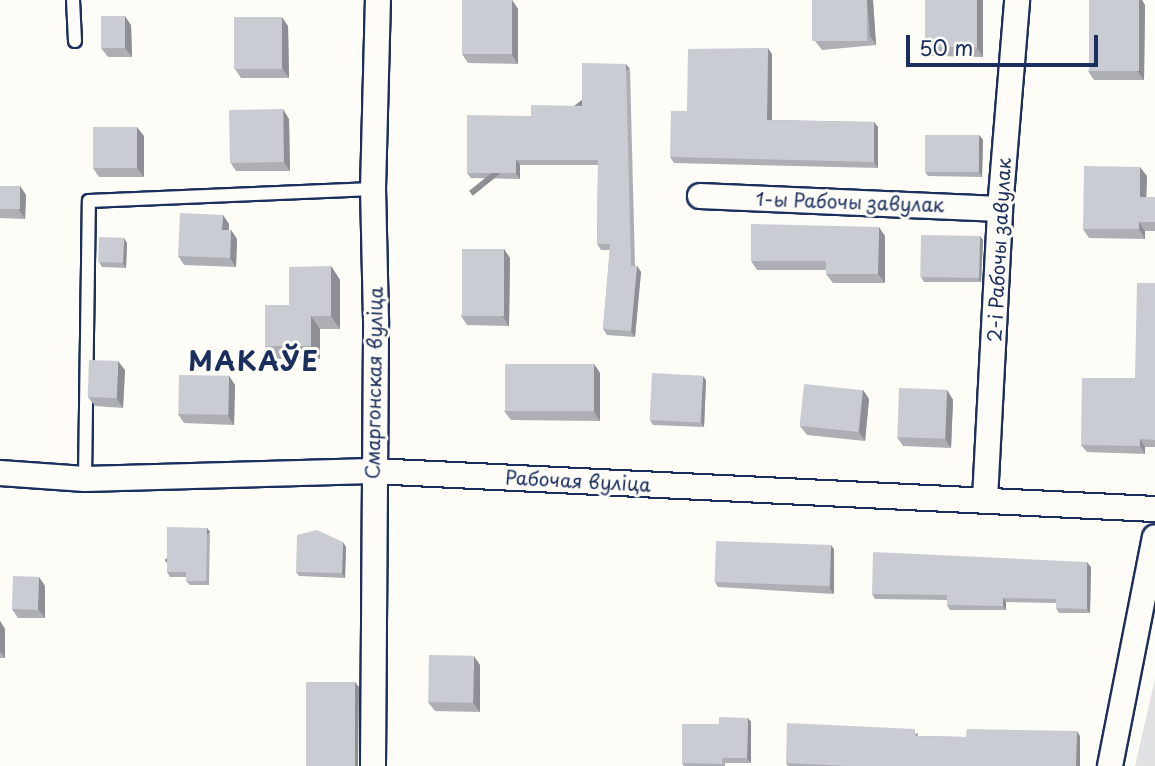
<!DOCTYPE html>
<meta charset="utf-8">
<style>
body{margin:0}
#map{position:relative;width:1155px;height:766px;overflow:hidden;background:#fdfcf7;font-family:"Playpen Sans",sans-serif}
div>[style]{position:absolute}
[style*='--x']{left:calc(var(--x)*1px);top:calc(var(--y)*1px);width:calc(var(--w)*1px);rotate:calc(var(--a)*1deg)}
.green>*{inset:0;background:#e0e1e3}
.roads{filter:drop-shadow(2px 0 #1b2f5e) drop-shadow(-2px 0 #1b2f5e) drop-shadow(0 2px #1b2f5e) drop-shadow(0 -2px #1b2f5e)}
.lane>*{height:12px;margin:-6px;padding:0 6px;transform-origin:6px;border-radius:6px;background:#fdfcf7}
.street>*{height:24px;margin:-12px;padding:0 12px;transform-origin:12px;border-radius:12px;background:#fdfcf7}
.wall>*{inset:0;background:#adafb5}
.shaded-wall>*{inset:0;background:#8d8f94;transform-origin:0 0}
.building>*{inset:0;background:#c9ccd3;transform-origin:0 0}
span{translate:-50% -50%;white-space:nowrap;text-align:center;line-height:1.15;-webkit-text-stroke:6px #fdfcf7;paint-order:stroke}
.street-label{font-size:19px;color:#1b2f5e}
.district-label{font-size:26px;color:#1b2f5e;font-weight:700;letter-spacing:2px}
.scale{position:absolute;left:906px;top:35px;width:192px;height:32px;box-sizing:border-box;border:4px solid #1b2f5e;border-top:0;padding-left:9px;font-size:21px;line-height:24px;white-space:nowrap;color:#1b2f5e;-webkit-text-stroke:5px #fdfcf7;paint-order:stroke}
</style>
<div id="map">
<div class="green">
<i style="clip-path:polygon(1155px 679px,1155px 766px,1135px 766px)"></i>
</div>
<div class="roads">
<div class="lane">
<i style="--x:73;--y:0;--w:41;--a:87.2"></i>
<i style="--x:85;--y:479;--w:278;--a:-89.2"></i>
<i style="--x:89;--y:201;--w:284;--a:-2.4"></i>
</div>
<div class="street">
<i style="--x:700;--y:196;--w:300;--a:2.5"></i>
<i style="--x:0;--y:473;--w:85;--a:4"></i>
<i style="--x:85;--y:479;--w:287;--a:-1.6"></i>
<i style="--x:372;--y:471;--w:784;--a:2.78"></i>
<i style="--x:985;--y:499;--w:290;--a:-87"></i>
<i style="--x:1000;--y:209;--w:210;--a:-85.3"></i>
<i style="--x:373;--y:766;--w:446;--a:-89.6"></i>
<i style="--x:376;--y:320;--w:131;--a:-91.3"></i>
<i style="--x:373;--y:189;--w:189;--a:-88.5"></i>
<i style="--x:1110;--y:766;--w:233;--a:-78.9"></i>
</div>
</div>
<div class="wall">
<i style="clip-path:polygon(512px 0,518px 9px,518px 64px,468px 63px,462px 54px)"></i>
<i style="clip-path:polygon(812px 0,873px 0,876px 45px,822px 50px,815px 41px)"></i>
<i style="clip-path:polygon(983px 0,983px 57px,931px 56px,924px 47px)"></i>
<i style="clip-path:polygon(1145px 5px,1144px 80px,1094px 80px,1088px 71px)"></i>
<i style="clip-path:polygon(131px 25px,132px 57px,108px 57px,101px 48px)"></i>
<i style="clip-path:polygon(288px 26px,289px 78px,241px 78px,235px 69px)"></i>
<i style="clip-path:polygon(772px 54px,772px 120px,874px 122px,878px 127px,878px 168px,674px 163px,670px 157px,687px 111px)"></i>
<i style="clip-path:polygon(630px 69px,635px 266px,637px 266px,641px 272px,635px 337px,607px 335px,603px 329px,610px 250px,601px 250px,597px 244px,598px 165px,520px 165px,520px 179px,471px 178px,467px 173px,531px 116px,582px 106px)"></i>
<i style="clip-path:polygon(289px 119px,290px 171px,236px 171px,230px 162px)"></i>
<i style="clip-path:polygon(979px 135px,983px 140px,982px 177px,928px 176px,925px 172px)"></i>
<i style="clip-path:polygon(144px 136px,144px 177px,99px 177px,93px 168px)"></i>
<i style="clip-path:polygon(1147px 176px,1146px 197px,1155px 197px,1155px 231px,1145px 231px,1145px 239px,1089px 238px,1083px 229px)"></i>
<i style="clip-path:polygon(0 186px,20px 186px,26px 195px,25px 219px,0 218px)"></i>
<i style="clip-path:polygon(223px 215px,229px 224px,229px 230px,231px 230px,237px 239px,236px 267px,184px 265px,178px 256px)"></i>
<i style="clip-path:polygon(885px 236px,885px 283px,833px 283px,826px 274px,826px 270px,757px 270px,751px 261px)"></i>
<i style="clip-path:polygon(983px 240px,981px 282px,924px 282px,921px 277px)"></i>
<i style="clip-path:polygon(127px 243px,126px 268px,102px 267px,99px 262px)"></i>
<i style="clip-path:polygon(504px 249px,510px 258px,509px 326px,467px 325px,461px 316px)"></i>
<i style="clip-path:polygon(331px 266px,340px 280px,340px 329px,320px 329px,320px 359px,274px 359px,265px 346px,289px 305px)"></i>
<i style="clip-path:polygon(1155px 283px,1155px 447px,1145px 447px,1145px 454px,1087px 452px,1081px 445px,1135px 378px)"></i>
<i style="clip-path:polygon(594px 364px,600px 373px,600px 421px,511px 420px,504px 411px)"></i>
<i style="clip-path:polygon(125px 370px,123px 408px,95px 406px,88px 397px)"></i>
<i style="clip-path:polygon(229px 376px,235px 385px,234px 425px,184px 423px,178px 414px)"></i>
<i style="clip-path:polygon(706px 380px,704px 427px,653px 425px,650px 420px)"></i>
<i style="clip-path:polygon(863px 390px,869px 399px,865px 441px,807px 435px,800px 426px)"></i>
<i style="clip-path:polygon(947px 390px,953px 400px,951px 448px,903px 446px,897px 437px)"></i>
<i style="clip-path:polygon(207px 528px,210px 532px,209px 585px,190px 585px,186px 581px,186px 577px,170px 577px,167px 572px)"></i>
<i style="clip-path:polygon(346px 547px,345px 578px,299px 576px,296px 572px)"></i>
<i style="clip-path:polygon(834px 549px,834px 594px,718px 587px,715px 582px)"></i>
<i style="clip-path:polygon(1091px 567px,1090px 613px,1059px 613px,1056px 608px,1056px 603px,1006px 602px,1006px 610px,950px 610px,947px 605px,947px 600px,875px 599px,872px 594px)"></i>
<i style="clip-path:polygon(39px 577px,45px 586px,45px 618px,18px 618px,12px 609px)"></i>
<i style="clip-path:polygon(0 621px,5px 629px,5px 658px,0 658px)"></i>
<i style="clip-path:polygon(480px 665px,480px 712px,435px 711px,428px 702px)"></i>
<i style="clip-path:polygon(748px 718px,751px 722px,751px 763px,725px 763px,725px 766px,684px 766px,682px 763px,719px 724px)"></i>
<i style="clip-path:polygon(918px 733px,918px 736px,966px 737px,1080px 736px,1080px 766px,788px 766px,786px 763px)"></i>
</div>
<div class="shaded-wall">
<i style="clip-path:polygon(512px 0,518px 9px,518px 64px,512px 55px)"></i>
<i style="clip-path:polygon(867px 0,873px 0,876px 45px,870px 36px)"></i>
<i style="clip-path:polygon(977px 0,983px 0,983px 57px,977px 48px)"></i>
<i style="clip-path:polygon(1139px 0,1142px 0,1145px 5px,1144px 80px,1137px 71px)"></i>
<i style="clip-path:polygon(125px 16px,131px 25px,132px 57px,125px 48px)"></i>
<i style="clip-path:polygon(282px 17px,288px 26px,289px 78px,282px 68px)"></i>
<i style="clip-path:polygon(768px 48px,772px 54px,772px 125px,767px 120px)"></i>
<i style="left:626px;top:64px;width:6px;height:202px;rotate:51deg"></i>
<i style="clip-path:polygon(283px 109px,289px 119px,290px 171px,284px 162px)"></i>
<i style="clip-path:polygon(874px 122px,878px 127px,878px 168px,874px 162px)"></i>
<i style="clip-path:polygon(137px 127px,144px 136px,144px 177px,137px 168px)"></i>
<i style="clip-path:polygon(979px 135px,983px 140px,982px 177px,979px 172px)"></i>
<i style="clip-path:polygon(516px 160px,520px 165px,520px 179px,516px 173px)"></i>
<i style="clip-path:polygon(1140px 167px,1147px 176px,1146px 206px,1140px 197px)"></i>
<i style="clip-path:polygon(20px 186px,26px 195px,25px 219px,19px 210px)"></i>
<i style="clip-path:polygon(223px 215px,229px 224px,228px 239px,222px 230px)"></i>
<i style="clip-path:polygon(1139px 222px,1145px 231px,1145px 239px,1139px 229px)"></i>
<i style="clip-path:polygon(879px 227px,885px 236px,885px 283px,878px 274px)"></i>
<i style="clip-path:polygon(231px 230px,237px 239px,236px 267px,230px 258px)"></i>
<i style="clip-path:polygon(980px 236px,983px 240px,981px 282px,978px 278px)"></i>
<i style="clip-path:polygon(124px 238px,127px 243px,126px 268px,123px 263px)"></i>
<i style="clip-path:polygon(504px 249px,510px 258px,509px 326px,503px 317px)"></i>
<i style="clip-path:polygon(331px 266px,340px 280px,340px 329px,331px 316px)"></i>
<i style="clip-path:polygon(637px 266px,641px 272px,635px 337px,631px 331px)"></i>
<i style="clip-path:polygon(311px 316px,320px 329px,320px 359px,311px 346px)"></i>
<i style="clip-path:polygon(118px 361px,125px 370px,123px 408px,117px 399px)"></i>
<i style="clip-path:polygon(594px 364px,600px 373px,600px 421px,594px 412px)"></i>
<i style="clip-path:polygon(229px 376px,235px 385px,234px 425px,228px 416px)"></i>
<i style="clip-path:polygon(703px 376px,706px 380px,704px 427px,701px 422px)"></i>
<i style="clip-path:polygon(863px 390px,869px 399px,865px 441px,859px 432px)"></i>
<i style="clip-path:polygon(947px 390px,953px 400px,951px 448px,945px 439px)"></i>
<i style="clip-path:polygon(1140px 439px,1145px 447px,1145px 454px,1140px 446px)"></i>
<i style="left:207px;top:528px;width:5px;height:53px;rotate:53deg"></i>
<i style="clip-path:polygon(343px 542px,346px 547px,345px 578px,342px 573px)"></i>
<i style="clip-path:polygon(831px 545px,834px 549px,834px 594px,830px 589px)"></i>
<i style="clip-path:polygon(1087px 562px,1091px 567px,1090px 613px,1087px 609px)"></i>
<i style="clip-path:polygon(39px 577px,45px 586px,45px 618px,38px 609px)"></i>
<i style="clip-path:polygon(1003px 598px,1006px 602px,1006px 610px,1003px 606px)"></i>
<i style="clip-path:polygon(0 621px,5px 629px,5px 658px,0 651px)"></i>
<i style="clip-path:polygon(474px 656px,480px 665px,480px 712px,473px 703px)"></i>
<i style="clip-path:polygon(355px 682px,359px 687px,358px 766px,355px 766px)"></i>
<i style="clip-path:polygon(748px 718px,751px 722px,751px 763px,747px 758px)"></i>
<i style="clip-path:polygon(1077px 731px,1080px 736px,1080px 766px,1076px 766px)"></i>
</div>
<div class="building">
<i style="left:462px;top:0;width:50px;height:54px"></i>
<i style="left:812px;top:0;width:55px;height:41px"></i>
<i style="left:925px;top:0;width:52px;height:47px"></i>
<i style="left:1089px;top:0;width:50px;height:71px"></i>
<i style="left:101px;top:16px;width:24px;height:32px"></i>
<i style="left:234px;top:17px;width:48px;height:52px"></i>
<i style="clip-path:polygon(768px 48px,767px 120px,874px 122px,874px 162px,670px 157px,671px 111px,687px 111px,688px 49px)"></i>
<i style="clip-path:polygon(582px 63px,626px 64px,631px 266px,637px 266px,631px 331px,603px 329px,610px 244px,597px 244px,598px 160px,516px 160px,516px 173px,467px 173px,467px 115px,531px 116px,531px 105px,582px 106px)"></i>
<i style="left:283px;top:109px;width:53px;height:54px;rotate:89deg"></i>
<i style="left:93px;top:127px;width:44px;height:41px"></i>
<i style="left:925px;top:135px;width:54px;height:37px"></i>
<i style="clip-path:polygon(1084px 166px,1140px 167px,1140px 197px,1155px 197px,1155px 222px,1139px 222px,1139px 229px,1083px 229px)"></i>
<i style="left:0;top:186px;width:20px;height:23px"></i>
<i style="clip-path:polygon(180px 213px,223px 215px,222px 230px,231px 230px,230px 258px,178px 256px)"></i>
<i style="clip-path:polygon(751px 224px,879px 227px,878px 274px,826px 274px,826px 261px,751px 261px)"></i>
<i style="left:921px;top:235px;width:59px;height:42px;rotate:1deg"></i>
<i style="left:99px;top:237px;width:25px;height:25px;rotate:2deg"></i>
<i style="left:462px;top:249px;width:42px;height:67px"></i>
<i style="clip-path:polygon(331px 266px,331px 316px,311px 316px,311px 346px,265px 346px,265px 305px,289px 305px,289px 267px)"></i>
<i style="clip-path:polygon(1137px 283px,1155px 283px,1155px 440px,1140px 439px,1140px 446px,1081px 445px,1082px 378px,1135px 378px)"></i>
<i style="left:89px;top:360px;width:29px;height:37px;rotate:2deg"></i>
<i style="left:505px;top:364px;width:89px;height:47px"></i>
<i style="left:652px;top:373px;width:51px;height:47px;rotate:3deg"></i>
<i style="left:179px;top:375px;width:50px;height:39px;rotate:1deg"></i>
<i style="left:804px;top:384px;width:59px;height:42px;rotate:6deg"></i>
<i style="left:899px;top:388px;width:48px;height:49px;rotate:2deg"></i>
<i style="clip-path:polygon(167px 527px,207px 528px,206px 581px,186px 581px,186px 572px,167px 572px)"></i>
<i style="clip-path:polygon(317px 530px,343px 542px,342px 573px,296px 572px,297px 535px)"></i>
<i style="left:716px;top:541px;width:115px;height:41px;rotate:2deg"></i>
<i style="clip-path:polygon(873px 552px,1087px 562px,1087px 609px,1056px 608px,1056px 599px,1003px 598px,1003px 606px,947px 605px,947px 595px,872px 594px)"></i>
<i style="left:13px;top:576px;width:26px;height:33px;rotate:2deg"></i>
<i style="left:429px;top:655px;width:45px;height:47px;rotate:1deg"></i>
<i style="left:306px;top:682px;width:49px;height:84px"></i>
<i style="clip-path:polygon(719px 717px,748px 718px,747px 758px,722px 758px,722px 764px,682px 763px,682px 724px,719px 724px)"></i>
<i style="clip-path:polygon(787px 723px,915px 729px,915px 736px,966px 737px,967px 729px,1077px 731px,1076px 766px,849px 766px,786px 763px)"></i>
</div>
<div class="street-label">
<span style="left:850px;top:202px;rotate:2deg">1-ы Рабочы завулак</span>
<span style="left:999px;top:250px;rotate:-87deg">2-і Рабочы завулак</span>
<span style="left:374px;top:383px;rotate:-89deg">Смаргонская вуліца</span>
<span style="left:578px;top:481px;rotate:3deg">Рабочая вуліца</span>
</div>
<div class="district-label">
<span style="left:254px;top:361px">МАКАЎЕ</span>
</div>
<div class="scale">50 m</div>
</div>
